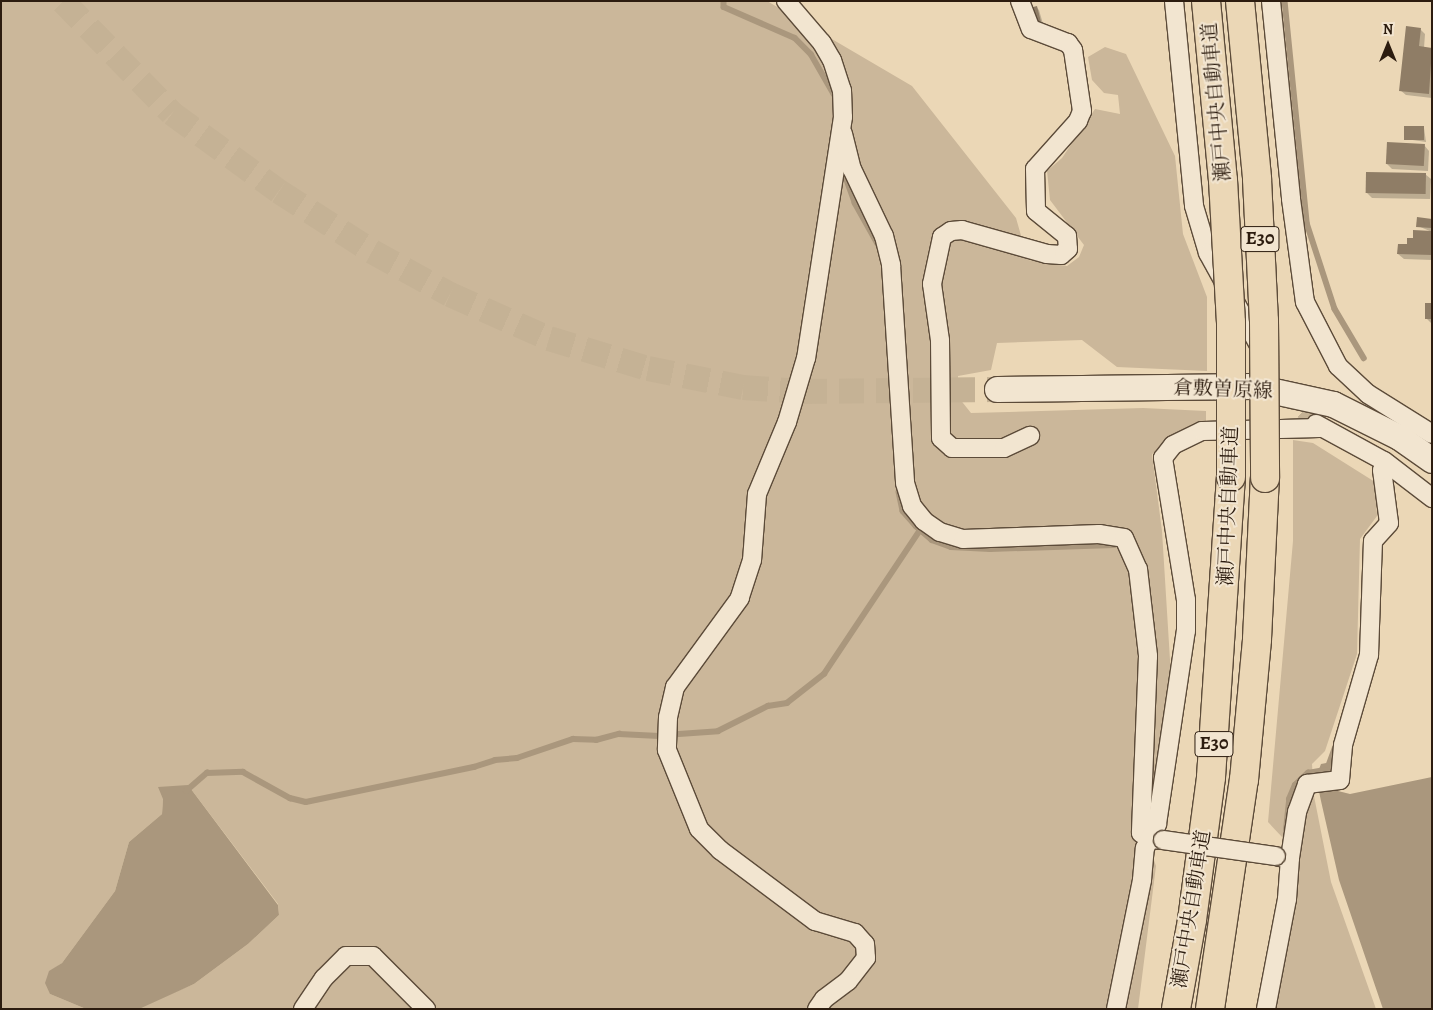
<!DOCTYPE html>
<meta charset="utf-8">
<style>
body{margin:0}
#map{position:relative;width:1433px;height:1010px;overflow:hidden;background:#ebd7b6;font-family:Alegreya,"Noto Serif JP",serif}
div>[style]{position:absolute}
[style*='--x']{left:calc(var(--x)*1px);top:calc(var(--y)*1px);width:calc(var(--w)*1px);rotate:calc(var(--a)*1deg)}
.green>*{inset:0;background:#cbb79a}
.water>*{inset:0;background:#aa977d}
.shadow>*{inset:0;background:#0003}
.stream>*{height:5.5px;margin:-2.75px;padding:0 2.75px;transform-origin:2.75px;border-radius:2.75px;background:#aa977d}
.building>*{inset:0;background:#8f7d66;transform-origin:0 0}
.street-tunnel>*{height:18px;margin-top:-9px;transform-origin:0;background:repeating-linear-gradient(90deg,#c5b295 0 18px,transparent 0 27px)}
.secondary-tunnel>*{height:25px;margin-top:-12.5px;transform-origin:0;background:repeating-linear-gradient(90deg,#c5b295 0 25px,transparent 0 37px)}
.roads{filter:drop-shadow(1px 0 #5c4b39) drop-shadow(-1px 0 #5c4b39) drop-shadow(0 1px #5c4b39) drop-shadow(0 -1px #5c4b39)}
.street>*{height:18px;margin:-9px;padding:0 9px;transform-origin:9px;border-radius:9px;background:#f2e5d0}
.secondary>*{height:25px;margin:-12.5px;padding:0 12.5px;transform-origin:12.5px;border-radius:12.5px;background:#f2e5d0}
.highway>*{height:28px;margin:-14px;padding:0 14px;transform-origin:14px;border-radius:14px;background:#ebd7b6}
.bridges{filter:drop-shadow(1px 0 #5c4b39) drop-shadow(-1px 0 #5c4b39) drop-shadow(0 1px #5c4b39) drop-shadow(0 -1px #5c4b39)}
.street-bridge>*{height:18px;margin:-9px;padding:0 9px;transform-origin:9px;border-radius:9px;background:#f2e5d0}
.highway-bridge>*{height:28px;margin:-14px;padding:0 14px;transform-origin:14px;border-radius:14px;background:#ebd7b6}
span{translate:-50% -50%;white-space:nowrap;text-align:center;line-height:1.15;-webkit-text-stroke:4px #f2e5d0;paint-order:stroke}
.shield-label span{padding:1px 4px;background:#f2e5d0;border:1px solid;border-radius:4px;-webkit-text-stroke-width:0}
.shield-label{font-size:19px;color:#2c1c0f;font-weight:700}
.street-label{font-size:20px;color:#2c1c0f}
.frame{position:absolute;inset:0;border:2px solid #2c1c0f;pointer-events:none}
.north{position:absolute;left:1363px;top:20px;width:50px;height:50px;-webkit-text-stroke:4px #f2e5d0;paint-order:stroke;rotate:0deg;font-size:14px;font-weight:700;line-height:20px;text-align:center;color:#2c1c0f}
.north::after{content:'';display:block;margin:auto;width:18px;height:22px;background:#2c1c0f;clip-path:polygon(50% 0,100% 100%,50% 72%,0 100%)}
</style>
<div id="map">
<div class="green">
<i style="clip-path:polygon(1px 1px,767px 1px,912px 86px,1016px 218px,1028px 260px,1067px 266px,1079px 257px,1084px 245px,1050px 200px,1047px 171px,1062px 158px,1095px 109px,1120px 114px,1118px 95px,1104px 93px,1092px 80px,1088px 57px,1105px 47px,1126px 54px,1175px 156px,1183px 234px,1207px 297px,1207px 371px,1117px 367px,1082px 340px,997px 343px,991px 370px,958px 376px,959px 398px,971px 413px,1143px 408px,1206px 411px,1206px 424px,1197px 425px,1152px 454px,1162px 531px,1171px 676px,1144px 831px,1156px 866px,1138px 1009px,135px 1009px,194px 984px,248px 944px,279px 915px,278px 904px,188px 785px,163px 799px,162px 814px,129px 842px,115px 891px,62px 963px,49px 972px,50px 994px,86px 1009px,1px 1009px)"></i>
<i style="clip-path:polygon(1293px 440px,1313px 443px,1375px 482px,1377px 516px,1360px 539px,1357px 654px,1325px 751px,1312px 764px,1314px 796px,1331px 882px,1376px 1009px,1271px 1009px,1297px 853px,1268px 822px,1293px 541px)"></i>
</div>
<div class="water">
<i style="clip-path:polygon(1337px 761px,1338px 791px,1350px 794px,1432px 777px,1432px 1009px,1383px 1009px,1339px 880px,1321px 801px,1316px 777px,1321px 764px)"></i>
<i style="clip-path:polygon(188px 785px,278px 905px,279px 915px,248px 944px,194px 984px,139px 1009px,86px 1009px,50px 994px,45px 983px,49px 971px,62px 963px,115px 891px,129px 842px,162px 814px,163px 799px,158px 787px)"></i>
</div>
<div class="shadow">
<i style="clip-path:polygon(1037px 8px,1039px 10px,1043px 24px,1037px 23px)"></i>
<i style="clip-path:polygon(1420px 29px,1425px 34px,1424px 48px,1432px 49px,1432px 98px,1406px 95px,1400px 90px)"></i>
<i style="clip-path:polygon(1424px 128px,1426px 142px,1406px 139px)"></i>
<i style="clip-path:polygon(1424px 145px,1429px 151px,1428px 171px,1392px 169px,1387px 164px)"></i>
<i style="clip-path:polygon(1425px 174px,1431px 179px,1430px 199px,1372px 198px,1367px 193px)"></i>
<i style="clip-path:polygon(1432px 220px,1432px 260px,1404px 259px,1398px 254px,1432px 232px,1418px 226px)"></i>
<i style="clip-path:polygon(1432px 304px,1432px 324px,1426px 318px)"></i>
</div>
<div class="stream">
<i style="--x:724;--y:1;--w:6;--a:90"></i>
<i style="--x:724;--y:7;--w:77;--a:23.6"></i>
<i style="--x:795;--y:38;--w:23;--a:45"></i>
<i style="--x:811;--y:54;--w:46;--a:60.1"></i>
<i style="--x:1285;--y:1;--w:223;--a:84.3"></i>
<i style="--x:1307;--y:223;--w:90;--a:72"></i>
<i style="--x:1335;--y:309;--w:57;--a:59.4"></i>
<i style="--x:844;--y:172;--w:33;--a:70"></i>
<i style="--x:855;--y:203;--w:47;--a:60.7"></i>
<i style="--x:899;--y:492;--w:19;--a:78"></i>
<i style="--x:903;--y:511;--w:20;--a:49"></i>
<i style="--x:916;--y:526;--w:21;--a:41"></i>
<i style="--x:932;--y:540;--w:20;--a:20"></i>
<i style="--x:951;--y:547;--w:39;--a:3"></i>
<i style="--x:990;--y:549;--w:124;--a:-1.8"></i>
<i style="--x:679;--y:734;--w:39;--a:-4"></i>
<i style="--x:718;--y:731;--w:56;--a:-26.6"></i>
<i style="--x:768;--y:706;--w:19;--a:-9"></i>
<i style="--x:787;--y:703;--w:47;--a:-38.1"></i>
<i style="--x:824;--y:674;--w:173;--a:-56.3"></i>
<i style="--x:1328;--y:767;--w:20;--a:-70"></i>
<i style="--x:186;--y:791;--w:28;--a:-41"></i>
<i style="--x:207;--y:773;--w:36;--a:-2"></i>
<i style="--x:243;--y:772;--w:54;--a:29"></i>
<i style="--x:290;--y:798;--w:16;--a:14"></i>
<i style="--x:306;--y:802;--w:172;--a:-11.8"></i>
<i style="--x:474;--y:767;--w:22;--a:-18"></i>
<i style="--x:495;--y:760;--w:22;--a:-5"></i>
<i style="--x:517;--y:758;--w:59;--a:-18.7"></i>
<i style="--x:573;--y:739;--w:23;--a:2"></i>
<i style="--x:596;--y:740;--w:24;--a:-15"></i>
<i style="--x:619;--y:734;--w:40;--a:2.9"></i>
<i style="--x:1286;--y:830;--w:31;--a:-84"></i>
<i style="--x:1289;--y:799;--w:15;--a:-67"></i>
<i style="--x:1295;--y:785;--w:18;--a:-43"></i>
<i style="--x:1308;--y:773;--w:17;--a:-10"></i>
</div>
<div class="building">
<i style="left:1037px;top:6px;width:16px;height:5px;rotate:76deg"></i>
<i style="clip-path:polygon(1406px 26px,1421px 28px,1419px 46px,1432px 48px,1429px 94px,1399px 91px)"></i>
<i style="left:1404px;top:126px;width:20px;height:14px"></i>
<i style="left:1387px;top:142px;width:38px;height:22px;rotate:3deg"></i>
<i style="left:1366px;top:172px;width:60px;height:21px;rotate:1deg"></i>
<i style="clip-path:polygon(1417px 217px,1432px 219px,1432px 228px,1416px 227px)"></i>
<i style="clip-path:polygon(1413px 230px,1432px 231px,1432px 255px,1397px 254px,1398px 244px,1407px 244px,1407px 238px,1413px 238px)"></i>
<i style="left:1425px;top:303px;width:7px;height:16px"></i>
</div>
<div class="street-tunnel">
<i style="--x:1286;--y:391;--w:45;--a:47.7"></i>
</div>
<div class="secondary-tunnel">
<i style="--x:63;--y:1;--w:156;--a:45.8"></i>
<i style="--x:172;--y:113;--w:132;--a:36.1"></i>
<i style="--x:279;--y:191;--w:111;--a:32.8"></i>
<i style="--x:372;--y:251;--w:89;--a:28.9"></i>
<i style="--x:450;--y:294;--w:108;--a:24"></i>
<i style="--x:549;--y:338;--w:103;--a:16.9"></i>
<i style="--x:648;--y:368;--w:97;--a:11.3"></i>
<i style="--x:743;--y:387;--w:59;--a:3.9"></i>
<i style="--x:802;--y:391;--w:195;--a:-0.6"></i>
</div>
<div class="roads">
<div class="street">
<i style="--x:786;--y:1;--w:55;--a:49.4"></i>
<i style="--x:822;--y:43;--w:20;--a:60"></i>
<i style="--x:832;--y:60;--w:32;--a:72"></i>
<i style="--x:842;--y:90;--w:27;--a:88"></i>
<i style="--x:843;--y:117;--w:244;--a:98.7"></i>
<i style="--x:806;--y:358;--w:67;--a:106.5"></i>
<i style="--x:787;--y:422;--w:78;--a:112.6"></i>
<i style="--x:757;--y:494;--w:66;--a:94.3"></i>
<i style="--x:752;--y:560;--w:40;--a:108"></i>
<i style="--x:740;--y:598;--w:110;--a:126.1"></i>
<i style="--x:675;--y:687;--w:31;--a:103"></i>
<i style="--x:668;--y:717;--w:33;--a:92"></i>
<i style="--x:667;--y:750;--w:85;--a:67.9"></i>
<i style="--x:699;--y:829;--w:30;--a:45"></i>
<i style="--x:720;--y:850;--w:119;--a:36.8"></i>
<i style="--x:815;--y:921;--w:42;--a:16.7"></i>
<i style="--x:855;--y:933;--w:15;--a:48"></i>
<i style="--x:865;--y:944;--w:14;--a:86"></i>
<i style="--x:866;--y:958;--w:29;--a:128"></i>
<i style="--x:848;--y:981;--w:30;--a:143"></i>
<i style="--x:824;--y:999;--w:12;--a:125"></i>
<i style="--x:1020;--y:1;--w:30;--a:69"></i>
<i style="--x:1031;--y:29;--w:40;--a:21"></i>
<i style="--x:1068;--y:43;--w:9;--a:54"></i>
<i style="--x:1073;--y:50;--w:62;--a:81.6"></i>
<i style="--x:1082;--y:111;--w:11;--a:112"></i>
<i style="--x:1078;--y:121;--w:64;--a:131.9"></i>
<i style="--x:1035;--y:169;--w:42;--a:88.6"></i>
<i style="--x:1036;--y:211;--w:40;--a:39"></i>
<i style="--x:1067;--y:236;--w:13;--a:86"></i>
<i style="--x:1068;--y:249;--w:9;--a:139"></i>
<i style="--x:1061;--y:255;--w:14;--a:-176"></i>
<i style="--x:1047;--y:254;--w:88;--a:-164.2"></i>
<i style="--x:962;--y:230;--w:11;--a:175"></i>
<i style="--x:951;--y:231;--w:11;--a:146"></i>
<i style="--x:942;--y:237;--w:48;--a:102"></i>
<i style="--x:932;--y:284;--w:57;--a:81.9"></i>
<i style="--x:940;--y:340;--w:98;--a:89.4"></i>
<i style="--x:941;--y:438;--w:15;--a:42"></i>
<i style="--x:952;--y:448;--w:52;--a:0"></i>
<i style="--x:1004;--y:448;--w:29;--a:-25"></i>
<i style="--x:1174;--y:1;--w:206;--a:84.4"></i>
<i style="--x:1194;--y:206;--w:49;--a:73.4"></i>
<i style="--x:1208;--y:253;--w:112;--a:61.1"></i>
<i style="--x:1271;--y:1;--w:199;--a:84.2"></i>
<i style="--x:1291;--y:199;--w:104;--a:82.3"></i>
<i style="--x:1305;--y:302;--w:72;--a:62.7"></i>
<i style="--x:1338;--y:366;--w:41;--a:43"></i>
<i style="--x:1368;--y:394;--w:75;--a:32"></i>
<i style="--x:843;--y:134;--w:36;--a:76"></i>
<i style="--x:852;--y:169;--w:74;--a:64.5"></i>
<i style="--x:884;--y:236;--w:30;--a:76"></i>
<i style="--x:891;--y:265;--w:218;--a:86.3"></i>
<i style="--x:905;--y:483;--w:24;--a:73"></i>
<i style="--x:912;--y:506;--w:19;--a:51"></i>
<i style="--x:924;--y:521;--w:19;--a:35"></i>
<i style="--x:940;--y:532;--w:24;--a:17"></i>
<i style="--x:963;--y:539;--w:136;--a:-2.1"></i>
<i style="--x:1099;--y:534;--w:25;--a:9"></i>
<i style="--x:1124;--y:538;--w:34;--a:66"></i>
<i style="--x:1138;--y:569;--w:88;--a:83.4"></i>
<i style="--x:1148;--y:656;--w:177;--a:92.3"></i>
<i style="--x:1141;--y:833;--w:10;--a:37"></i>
<i style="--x:1149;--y:839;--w:14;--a:4"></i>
<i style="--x:1316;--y:424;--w:77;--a:28.6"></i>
<i style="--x:1384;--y:461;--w:61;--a:37.6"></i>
<i style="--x:1290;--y:858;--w:47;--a:-81.3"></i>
<i style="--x:1297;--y:812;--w:30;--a:-70"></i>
<i style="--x:1307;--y:784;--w:33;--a:-7"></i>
<i style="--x:1340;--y:780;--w:35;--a:-85"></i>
<i style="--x:1343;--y:745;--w:94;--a:-73.9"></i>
<i style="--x:1369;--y:655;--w:114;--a:-88"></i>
<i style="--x:1373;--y:541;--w:24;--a:-48"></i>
<i style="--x:1389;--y:523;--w:53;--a:-97.5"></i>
<i style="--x:1382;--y:470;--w:8;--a:-50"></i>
<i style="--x:303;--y:1009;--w:37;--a:-56"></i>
<i style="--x:324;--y:978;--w:31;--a:-45"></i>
<i style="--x:346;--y:956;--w:27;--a:0"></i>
<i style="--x:373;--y:956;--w:75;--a:45"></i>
<i style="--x:1116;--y:1009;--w:132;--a:-78.6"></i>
<i style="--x:1142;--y:880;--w:32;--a:-85"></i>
<i style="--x:1145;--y:848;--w:27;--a:-63"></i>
<i style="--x:1157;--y:824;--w:195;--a:-81.5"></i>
<i style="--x:1186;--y:631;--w:31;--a:-90"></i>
<i style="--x:1186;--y:600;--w:144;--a:-99.2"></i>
<i style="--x:1163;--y:458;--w:16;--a:-52"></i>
<i style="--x:1173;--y:445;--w:32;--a:-26"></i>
<i style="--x:1202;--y:431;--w:118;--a:-1.5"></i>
<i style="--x:1266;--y:1009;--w:112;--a:-79.2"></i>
<i style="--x:1287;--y:899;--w:41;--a:-85.8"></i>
<i style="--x:1290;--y:858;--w:11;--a:-175"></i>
</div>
<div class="secondary">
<i style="--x:997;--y:389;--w:254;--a:-0.7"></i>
<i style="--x:1251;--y:386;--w:84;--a:12.4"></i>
<i style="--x:1333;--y:404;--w:74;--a:26.6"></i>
<i style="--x:1399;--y:437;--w:40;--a:34.9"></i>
</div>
<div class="highway">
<i style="--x:1176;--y:1009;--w:90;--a:-79.8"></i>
<i style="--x:1192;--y:920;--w:144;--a:-82.4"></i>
<i style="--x:1211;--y:777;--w:301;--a:-86.2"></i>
<i style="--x:1210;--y:1009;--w:232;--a:-81.6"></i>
<i style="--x:1244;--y:780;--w:142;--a:-84.7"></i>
<i style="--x:1257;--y:639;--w:161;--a:-87.2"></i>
</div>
</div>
<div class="bridges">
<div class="street-bridge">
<i style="--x:1163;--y:840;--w:114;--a:8.1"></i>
</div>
<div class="highway-bridge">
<i style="--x:1206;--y:1;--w:180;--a:84.6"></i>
<i style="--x:1223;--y:180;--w:143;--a:86.8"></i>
<i style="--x:1231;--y:323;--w:154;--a:90"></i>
<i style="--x:1240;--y:1;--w:179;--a:84.5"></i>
<i style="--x:1257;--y:179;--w:142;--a:87.2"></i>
<i style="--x:1264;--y:321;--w:157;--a:89.6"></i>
</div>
</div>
<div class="shield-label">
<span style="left:1260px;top:239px">E30</span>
<span style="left:1214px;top:744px">E30</span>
</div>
<div class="street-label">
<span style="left:1216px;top:102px;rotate:-95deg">瀬戸中央自動車道</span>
<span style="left:1223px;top:389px;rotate:2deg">倉敷曽原線</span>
<span style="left:1228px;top:506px;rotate:-88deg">瀬戸中央自動車道</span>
<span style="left:1191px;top:909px;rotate:-81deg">瀬戸中央自動車道</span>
</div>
<div class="frame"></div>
<div class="north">N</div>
</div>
